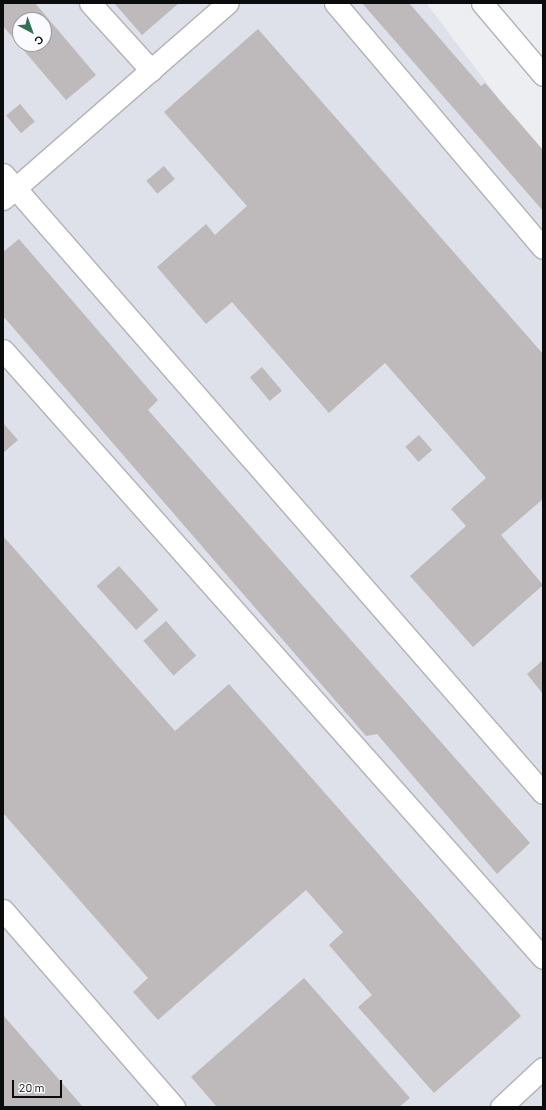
<!DOCTYPE html>
<meta charset="utf-8">
<style>
body{margin:0}
#map{position:relative;width:546px;height:1110px;overflow:hidden;background:#edeef2;font-family:Barlow,sans-serif}
div>[style]{position:absolute}
[style*='--x']{left:calc(var(--x)*1px);top:calc(var(--y)*1px);width:calc(var(--w)*1px);rotate:calc(var(--a)*1deg)}
.built>*{inset:0;background:#dee0ea}
.building>*{inset:0;background:#beb9ba;transform-origin:0 0}
.roads{filter:drop-shadow(1px 0 #b2b2b7) drop-shadow(-1px 0 #b2b2b7) drop-shadow(0 1px #b2b2b7) drop-shadow(0 -1px #b2b2b7)}
.minor>*{height:21px;margin:-10.5px;padding:0 10.5px;transform-origin:10.5px;border-radius:10.5px;background:#fff}
span{translate:-50% -50%;white-space:nowrap;text-align:center;line-height:1.15;-webkit-text-stroke:3px #fafbfe;paint-order:stroke}
.frame{position:absolute;inset:0;border:4px solid #0b0c0d;pointer-events:none}
.north{position:absolute;left:12px;top:12px;width:40px;height:40px;box-sizing:border-box;background:#fafbfe;border:1px solid #9a9b9e;border-radius:50%;rotate:139deg;font-size:11px;font-weight:700;line-height:16px;text-align:center;color:#0b0c0d}
.north::after{content:'';display:block;margin:auto;width:14px;height:18px;background:#346e57;clip-path:polygon(50% 0,100% 100%,50% 72%,0 100%)}
.scale{position:absolute;left:12px;top:1080px;width:50px;height:18px;box-sizing:border-box;border:2px solid #0b0c0d;border-top:0;padding-left:5px;font-size:12px;line-height:14px;white-space:nowrap;color:#0b0c0d;-webkit-text-stroke:3px #fafbfe;paint-order:stroke}
</style>
<div id="map">
<div class="built">
<i style="clip-path:polygon(evenodd,3px 3px,426px 3px,543px 157px,543px 1107px,3px 1107px,3px 3px,20px 20px,44px 20px,44px 44px,20px 44px,20px 20px)"></i>
</div>
<div class="building">
<i style="clip-path:polygon(evenodd,3px 3px,35px 3px,96px 75px,66px 100px,3px 26px,3px 3px,20px 20px,44px 20px,44px 44px,20px 44px,20px 20px)"></i>
<i style="clip-path:polygon(114px 3px,179px 3px,142px 35px)"></i>
<i style="clip-path:polygon(362px 3px,409px 3px,481px 86px,485px 83px,543px 150px,543px 211px)"></i>
<i style="clip-path:polygon(258px 29px,543px 354px,543px 499px,501px 535px,543px 585px,473px 647px,410px 576px,466px 526px,451px 509px,486px 478px,385px 363px,329px 413px,232px 302px,206px 324px,157px 267px,206px 224px,215px 235px,247px 206px,164px 112px)"></i>
<i style="left:20px;top:104px;width:23px;height:18px;rotate:50deg"></i>
<i style="left:164px;top:166px;width:17px;height:23px;rotate:50deg"></i>
<i style="clip-path:polygon(19px 239px,158px 400px,148px 410px,530px 843px,497px 874px,377px 734px,366px 736px,3px 316px,3px 252px)"></i>
<i style="left:262px;top:367px;width:31px;height:16px;rotate:50deg"></i>
<i style="clip-path:polygon(3px 423px,18px 440px,3px 453px)"></i>
<i style="left:419px;top:435px;width:20px;height:18px;rotate:49deg"></i>
<i style="clip-path:polygon(3px 536px,175px 731px,229px 684px,521px 1016px,434px 1093px,358px 1007px,372px 995px,329px 945px,343px 932px,306px 890px,158px 1020px,133px 992px,148px 978px,3px 813px)"></i>
<i style="left:119px;top:566px;width:59px;height:30px;rotate:48deg"></i>
<i style="left:166px;top:621px;width:46px;height:30px;rotate:49deg"></i>
<i style="clip-path:polygon(543px 660px,543px 694px,527px 674px)"></i>
<i style="clip-path:polygon(304px 978px,410px 1098px,399px 1107px,217px 1107px,191px 1077px)"></i>
<i style="clip-path:polygon(3px 1015px,83px 1107px,3px 1107px)"></i>
</div>
<div class="roads">
<div class="minor">
<i style="--x:90;--y:3;--w:91;--a:47.7"></i>
<i style="--x:335;--y:3;--w:321;--a:49.7"></i>
<i style="--x:482;--y:3;--w:94;--a:49.7"></i>
<i style="--x:3;--y:174;--w:821;--a:48.9"></i>
<i style="--x:3;--y:199;--w:298;--a:-41.1"></i>
<i style="--x:3;--y:350;--w:813;--a:48.39"></i>
<i style="--x:3;--y:910;--w:261;--a:49"></i>
<i style="--x:501;--y:1107;--w:57;--a:-42.9"></i>
</div>
</div>
<div class="frame"></div>
<div class="north">С</div>
<div class="scale">20 m</div>
</div>
